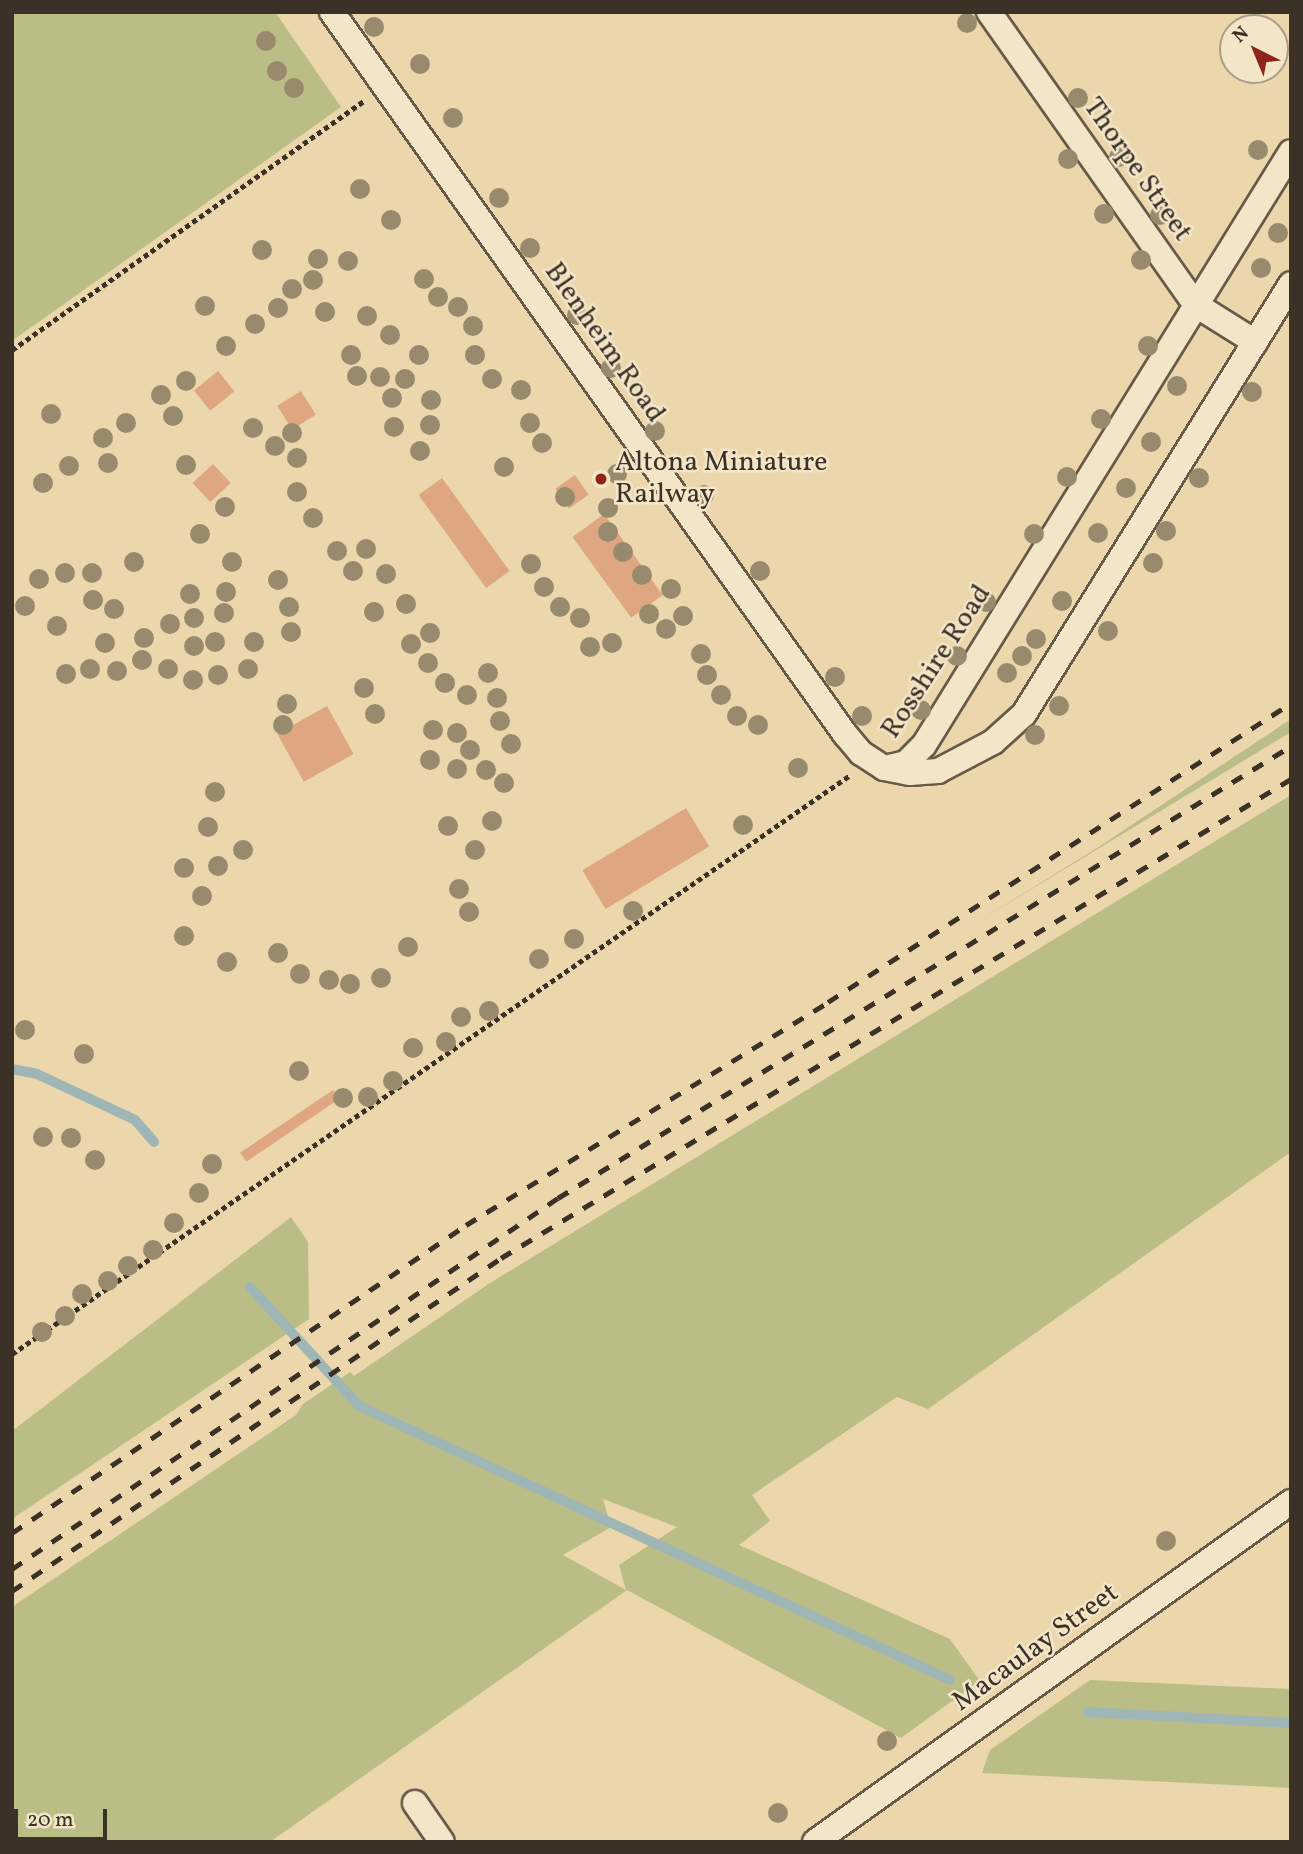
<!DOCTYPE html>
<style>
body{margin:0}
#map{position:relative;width:1303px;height:1854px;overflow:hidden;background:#ebd7ab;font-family:Vollkorn,serif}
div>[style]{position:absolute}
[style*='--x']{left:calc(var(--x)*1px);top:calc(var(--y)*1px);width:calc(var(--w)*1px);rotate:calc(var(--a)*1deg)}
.green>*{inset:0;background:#bbbd86}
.stream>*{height:10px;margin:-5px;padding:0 5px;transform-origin:5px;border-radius:5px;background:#9fb6b6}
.building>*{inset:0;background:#dfa682;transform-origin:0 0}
.path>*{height:4.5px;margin-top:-2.25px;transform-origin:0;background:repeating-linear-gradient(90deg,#3b3127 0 5px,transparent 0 8.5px)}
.roads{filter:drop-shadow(2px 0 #675a48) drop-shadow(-2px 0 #675a48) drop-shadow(0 2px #675a48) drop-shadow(0 -2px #675a48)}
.minor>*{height:24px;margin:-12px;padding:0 12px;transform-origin:12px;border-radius:12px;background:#f2e5c8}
.rail>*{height:5px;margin-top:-2.5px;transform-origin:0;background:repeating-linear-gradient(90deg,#3b3127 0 12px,transparent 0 24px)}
.trees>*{width:20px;height:20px;margin:-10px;border-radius:50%;background:#988b6d}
.dots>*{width:19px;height:19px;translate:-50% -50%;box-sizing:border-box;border:4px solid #f2e5c8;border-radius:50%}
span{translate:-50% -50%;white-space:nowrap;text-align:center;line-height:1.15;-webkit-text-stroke:5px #f2e5c8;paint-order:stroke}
.street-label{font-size:28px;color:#3b3127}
.poi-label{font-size:28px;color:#3b3127}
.left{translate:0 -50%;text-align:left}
.frame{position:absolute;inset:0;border:14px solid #3b3127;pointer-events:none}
.north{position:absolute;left:1219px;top:14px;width:70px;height:70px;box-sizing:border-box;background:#f2e5c8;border:2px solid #a99d88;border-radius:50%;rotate:317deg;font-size:19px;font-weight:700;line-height:28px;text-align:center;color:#3b3127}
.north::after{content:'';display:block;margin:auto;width:24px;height:32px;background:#8f2418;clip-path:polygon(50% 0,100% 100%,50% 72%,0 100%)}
.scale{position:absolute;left:14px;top:1809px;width:93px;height:32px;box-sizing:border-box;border:4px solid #3b3127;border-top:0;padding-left:9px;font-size:21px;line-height:24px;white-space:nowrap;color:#3b3127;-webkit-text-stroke:5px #f2e5c8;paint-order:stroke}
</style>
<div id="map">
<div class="green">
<i style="clip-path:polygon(12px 12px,275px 12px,341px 107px,12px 341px)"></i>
<i style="clip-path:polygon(1291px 719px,1291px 732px,974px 924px,1097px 848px)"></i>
<i style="clip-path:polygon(evenodd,1291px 795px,1291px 1152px,928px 1409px,897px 1397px,752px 1495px,770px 1521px,739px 1545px,950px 1639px,980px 1681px,901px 1738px,627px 1590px,270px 1842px,12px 1842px,12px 1607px,296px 1415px,303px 1404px,350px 1372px,354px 1376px,490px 1283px,1291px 795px,603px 1499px,677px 1527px,619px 1565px,626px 1590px,563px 1555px,611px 1527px,603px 1499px)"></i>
<i style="clip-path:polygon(291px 1217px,308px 1242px,309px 1319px,12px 1519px,12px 1431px)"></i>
<i style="clip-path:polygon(1090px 1680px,1291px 1689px,1291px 1788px,982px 1773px,990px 1750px)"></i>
</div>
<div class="stream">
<i style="--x:12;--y:1069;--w:25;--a:11"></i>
<i style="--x:37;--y:1074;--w:108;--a:25.1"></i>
<i style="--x:135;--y:1120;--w:29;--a:49"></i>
<i style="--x:250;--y:1287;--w:161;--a:47.5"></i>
<i style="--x:359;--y:1406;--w:651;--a:24.87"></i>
<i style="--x:1088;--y:1712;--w:203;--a:3.1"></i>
</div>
<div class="building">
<i style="left:218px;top:371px;width:26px;height:31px;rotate:51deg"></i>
<i style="left:301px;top:391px;width:28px;height:28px;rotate:58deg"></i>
<i style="left:213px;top:464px;width:26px;height:28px;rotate:47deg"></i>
<i style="left:575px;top:475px;width:24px;height:24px;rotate:55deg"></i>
<i style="left:442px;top:478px;width:115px;height:29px;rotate:54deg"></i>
<i style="left:604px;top:514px;width:100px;height:39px;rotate:54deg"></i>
<i style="left:327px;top:706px;width:55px;height:57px;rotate:61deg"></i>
<i style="left:686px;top:808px;width:45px;height:121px;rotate:59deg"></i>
<i style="left:333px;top:1090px;width:11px;height:112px;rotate:56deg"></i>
</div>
<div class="path">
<i style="--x:12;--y:350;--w:431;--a:-35.3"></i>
<i style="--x:12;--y:1354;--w:1017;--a:-34.63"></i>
</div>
<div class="roads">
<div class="minor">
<i style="--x:332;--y:12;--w:886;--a:54.61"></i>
<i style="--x:845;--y:734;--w:25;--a:50"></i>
<i style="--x:861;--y:753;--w:27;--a:33"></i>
<i style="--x:884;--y:768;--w:26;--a:11"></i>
<i style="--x:910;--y:773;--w:28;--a:-4"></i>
<i style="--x:938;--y:771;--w:62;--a:-27.8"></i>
<i style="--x:993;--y:742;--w:42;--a:-42.1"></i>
<i style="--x:1024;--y:714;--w:506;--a:-58.16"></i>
<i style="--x:989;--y:12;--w:359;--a:54.8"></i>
<i style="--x:1196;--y:305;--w:70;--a:32.1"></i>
<i style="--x:885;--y:768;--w:22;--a:-13"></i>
<i style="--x:906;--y:763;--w:25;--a:-45"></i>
<i style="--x:924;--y:745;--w:697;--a:-58.25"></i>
<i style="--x:415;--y:1803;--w:47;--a:55.3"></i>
<i style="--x:815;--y:1842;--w:585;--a:-35.54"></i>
</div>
</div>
<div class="rail">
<i style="--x:12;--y:1533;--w:549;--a:-34.15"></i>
<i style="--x:466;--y:1225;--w:425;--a:-31.6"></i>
<i style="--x:828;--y:1002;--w:551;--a:-32.85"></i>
<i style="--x:12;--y:1569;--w:660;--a:-34.2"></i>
<i style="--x:558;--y:1198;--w:861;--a:-31.66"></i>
<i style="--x:12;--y:1591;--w:592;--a:-34.25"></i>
<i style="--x:501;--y:1258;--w:924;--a:-31.23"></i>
</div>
<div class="trees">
<i style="left:967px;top:23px"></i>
<i style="left:374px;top:27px"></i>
<i style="left:266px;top:41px"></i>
<i style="left:420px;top:64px"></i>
<i style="left:277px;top:71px"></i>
<i style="left:294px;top:88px"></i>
<i style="left:1078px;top:98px"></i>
<i style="left:453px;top:118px"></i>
<i style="left:1258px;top:150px"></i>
<i style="left:1119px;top:157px"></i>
<i style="left:1068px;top:159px"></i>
<i style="left:360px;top:189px"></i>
<i style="left:499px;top:198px"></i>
<i style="left:1104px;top:214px"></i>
<i style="left:1160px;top:215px"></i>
<i style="left:391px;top:220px"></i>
<i style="left:1278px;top:233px"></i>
<i style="left:530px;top:248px"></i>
<i style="left:262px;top:250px"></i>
<i style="left:318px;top:259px"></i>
<i style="left:1141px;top:260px"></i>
<i style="left:348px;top:261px"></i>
<i style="left:1261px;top:268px"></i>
<i style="left:424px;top:279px"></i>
<i style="left:313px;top:280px"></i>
<i style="left:292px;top:289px"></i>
<i style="left:438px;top:297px"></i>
<i style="left:205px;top:306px"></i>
<i style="left:458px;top:307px"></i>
<i style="left:278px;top:308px"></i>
<i style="left:325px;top:312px"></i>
<i style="left:577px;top:315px"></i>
<i style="left:367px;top:316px"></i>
<i style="left:255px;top:324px"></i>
<i style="left:473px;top:326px"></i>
<i style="left:390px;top:335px"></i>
<i style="left:226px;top:346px"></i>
<i style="left:1148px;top:346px"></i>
<i style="left:351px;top:355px"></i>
<i style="left:419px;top:355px"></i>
<i style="left:475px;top:355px"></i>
<i style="left:611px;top:368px"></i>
<i style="left:357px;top:376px"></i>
<i style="left:380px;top:377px"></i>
<i style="left:405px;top:379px"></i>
<i style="left:492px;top:379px"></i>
<i style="left:186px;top:381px"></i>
<i style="left:1177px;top:386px"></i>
<i style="left:521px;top:390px"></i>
<i style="left:1252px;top:392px"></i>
<i style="left:161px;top:395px"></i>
<i style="left:392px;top:398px"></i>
<i style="left:431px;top:400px"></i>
<i style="left:51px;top:414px"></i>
<i style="left:173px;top:416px"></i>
<i style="left:1101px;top:419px"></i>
<i style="left:126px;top:423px"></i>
<i style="left:530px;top:423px"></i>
<i style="left:430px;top:425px"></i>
<i style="left:394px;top:427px"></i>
<i style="left:253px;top:428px"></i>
<i style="left:655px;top:431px"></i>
<i style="left:292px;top:433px"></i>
<i style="left:103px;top:438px"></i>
<i style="left:1151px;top:442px"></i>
<i style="left:542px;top:443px"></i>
<i style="left:275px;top:446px"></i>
<i style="left:420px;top:451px"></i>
<i style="left:297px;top:458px"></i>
<i style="left:108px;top:463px"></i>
<i style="left:186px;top:465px"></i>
<i style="left:69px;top:466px"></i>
<i style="left:504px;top:467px"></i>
<i style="left:617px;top:474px"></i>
<i style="left:1067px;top:477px"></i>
<i style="left:1199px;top:478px"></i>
<i style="left:43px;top:483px"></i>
<i style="left:1126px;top:488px"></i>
<i style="left:297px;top:492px"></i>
<i style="left:704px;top:495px"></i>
<i style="left:565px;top:497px"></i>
<i style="left:225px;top:507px"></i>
<i style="left:608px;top:508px"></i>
<i style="left:313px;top:518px"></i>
<i style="left:1166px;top:531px"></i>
<i style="left:608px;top:532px"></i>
<i style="left:1098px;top:533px"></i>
<i style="left:200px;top:534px"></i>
<i style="left:1034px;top:534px"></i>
<i style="left:366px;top:549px"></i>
<i style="left:337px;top:551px"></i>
<i style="left:623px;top:552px"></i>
<i style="left:134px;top:562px"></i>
<i style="left:232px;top:562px"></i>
<i style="left:1153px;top:563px"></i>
<i style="left:531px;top:564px"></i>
<i style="left:353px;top:571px"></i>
<i style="left:760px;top:571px"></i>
<i style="left:65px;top:573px"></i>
<i style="left:92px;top:573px"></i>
<i style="left:386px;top:574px"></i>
<i style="left:642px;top:575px"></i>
<i style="left:39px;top:579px"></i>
<i style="left:278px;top:580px"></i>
<i style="left:544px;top:587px"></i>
<i style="left:671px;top:589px"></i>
<i style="left:226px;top:592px"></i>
<i style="left:190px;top:594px"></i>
<i style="left:93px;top:600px"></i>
<i style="left:1062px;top:601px"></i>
<i style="left:986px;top:602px"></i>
<i style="left:406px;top:604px"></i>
<i style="left:25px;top:606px"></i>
<i style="left:289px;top:607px"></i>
<i style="left:560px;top:607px"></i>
<i style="left:114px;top:609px"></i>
<i style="left:374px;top:612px"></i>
<i style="left:224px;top:613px"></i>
<i style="left:649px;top:614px"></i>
<i style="left:683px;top:616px"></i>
<i style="left:194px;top:618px"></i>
<i style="left:580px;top:618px"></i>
<i style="left:170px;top:624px"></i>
<i style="left:57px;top:626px"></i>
<i style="left:666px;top:629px"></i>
<i style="left:1108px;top:631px"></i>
<i style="left:291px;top:632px"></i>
<i style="left:430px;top:633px"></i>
<i style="left:144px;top:638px"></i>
<i style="left:1036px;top:639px"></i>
<i style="left:215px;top:642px"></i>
<i style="left:254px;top:642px"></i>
<i style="left:105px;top:643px"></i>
<i style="left:612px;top:643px"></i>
<i style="left:411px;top:644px"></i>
<i style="left:194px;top:646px"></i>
<i style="left:590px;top:647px"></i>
<i style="left:701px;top:654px"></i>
<i style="left:957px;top:656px"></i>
<i style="left:1022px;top:656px"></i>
<i style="left:142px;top:660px"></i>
<i style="left:428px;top:663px"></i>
<i style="left:90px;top:669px"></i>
<i style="left:168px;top:669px"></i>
<i style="left:248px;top:669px"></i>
<i style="left:117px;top:671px"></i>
<i style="left:488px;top:673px"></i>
<i style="left:1007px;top:673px"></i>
<i style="left:66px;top:674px"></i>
<i style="left:218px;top:675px"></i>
<i style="left:707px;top:675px"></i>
<i style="left:835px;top:677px"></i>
<i style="left:193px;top:680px"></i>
<i style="left:445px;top:683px"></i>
<i style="left:364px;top:688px"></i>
<i style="left:467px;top:695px"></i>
<i style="left:721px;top:695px"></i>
<i style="left:497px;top:698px"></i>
<i style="left:287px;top:704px"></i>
<i style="left:1059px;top:706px"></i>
<i style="left:921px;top:710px"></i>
<i style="left:375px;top:714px"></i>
<i style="left:737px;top:716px"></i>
<i style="left:862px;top:716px"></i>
<i style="left:500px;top:721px"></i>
<i style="left:283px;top:725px"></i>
<i style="left:758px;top:725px"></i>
<i style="left:433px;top:730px"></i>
<i style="left:457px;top:733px"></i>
<i style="left:1035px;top:735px"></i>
<i style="left:511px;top:744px"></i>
<i style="left:470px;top:750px"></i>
<i style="left:430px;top:760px"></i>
<i style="left:798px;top:768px"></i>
<i style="left:457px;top:769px"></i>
<i style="left:486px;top:770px"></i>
<i style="left:504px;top:783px"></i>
<i style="left:215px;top:792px"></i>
<i style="left:492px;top:821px"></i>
<i style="left:743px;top:825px"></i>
<i style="left:448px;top:826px"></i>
<i style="left:208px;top:827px"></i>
<i style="left:243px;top:850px"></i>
<i style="left:475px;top:850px"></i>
<i style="left:218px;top:866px"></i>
<i style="left:184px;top:868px"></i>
<i style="left:459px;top:889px"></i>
<i style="left:202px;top:896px"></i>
<i style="left:633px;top:911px"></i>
<i style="left:469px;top:912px"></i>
<i style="left:184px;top:936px"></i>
<i style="left:574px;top:939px"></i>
<i style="left:408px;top:947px"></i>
<i style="left:278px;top:953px"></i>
<i style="left:539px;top:959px"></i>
<i style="left:227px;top:962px"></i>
<i style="left:300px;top:974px"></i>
<i style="left:381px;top:978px"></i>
<i style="left:329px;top:980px"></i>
<i style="left:350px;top:984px"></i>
<i style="left:489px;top:1011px"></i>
<i style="left:461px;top:1017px"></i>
<i style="left:25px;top:1030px"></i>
<i style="left:446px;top:1042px"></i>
<i style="left:413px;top:1048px"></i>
<i style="left:84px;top:1054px"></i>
<i style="left:299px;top:1071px"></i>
<i style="left:393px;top:1081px"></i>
<i style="left:368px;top:1097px"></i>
<i style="left:343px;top:1098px"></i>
<i style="left:43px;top:1137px"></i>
<i style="left:71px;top:1138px"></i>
<i style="left:95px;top:1160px"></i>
<i style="left:212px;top:1164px"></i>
<i style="left:199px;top:1193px"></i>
<i style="left:174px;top:1223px"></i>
<i style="left:153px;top:1250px"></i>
<i style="left:128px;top:1266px"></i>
<i style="left:108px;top:1281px"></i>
<i style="left:82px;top:1294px"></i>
<i style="left:65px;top:1316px"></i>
<i style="left:42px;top:1332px"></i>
<i style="left:1166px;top:1541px"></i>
<i style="left:887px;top:1741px"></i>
<i style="left:778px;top:1813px"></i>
</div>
<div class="dots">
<i style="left:601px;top:479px;background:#8f2418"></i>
</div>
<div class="street-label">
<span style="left:1137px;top:170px;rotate:55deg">Thorpe Street</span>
<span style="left:604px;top:343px;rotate:55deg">Blenheim Road</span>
<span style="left:937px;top:662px;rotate:-57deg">Rosshire Road</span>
<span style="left:1036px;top:1648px;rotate:-36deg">Macaulay Street</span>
</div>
<div class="poi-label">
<span class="left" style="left:615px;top:479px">Altona Miniature<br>Railway</span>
</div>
<div class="frame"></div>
<div class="north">N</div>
<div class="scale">20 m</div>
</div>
